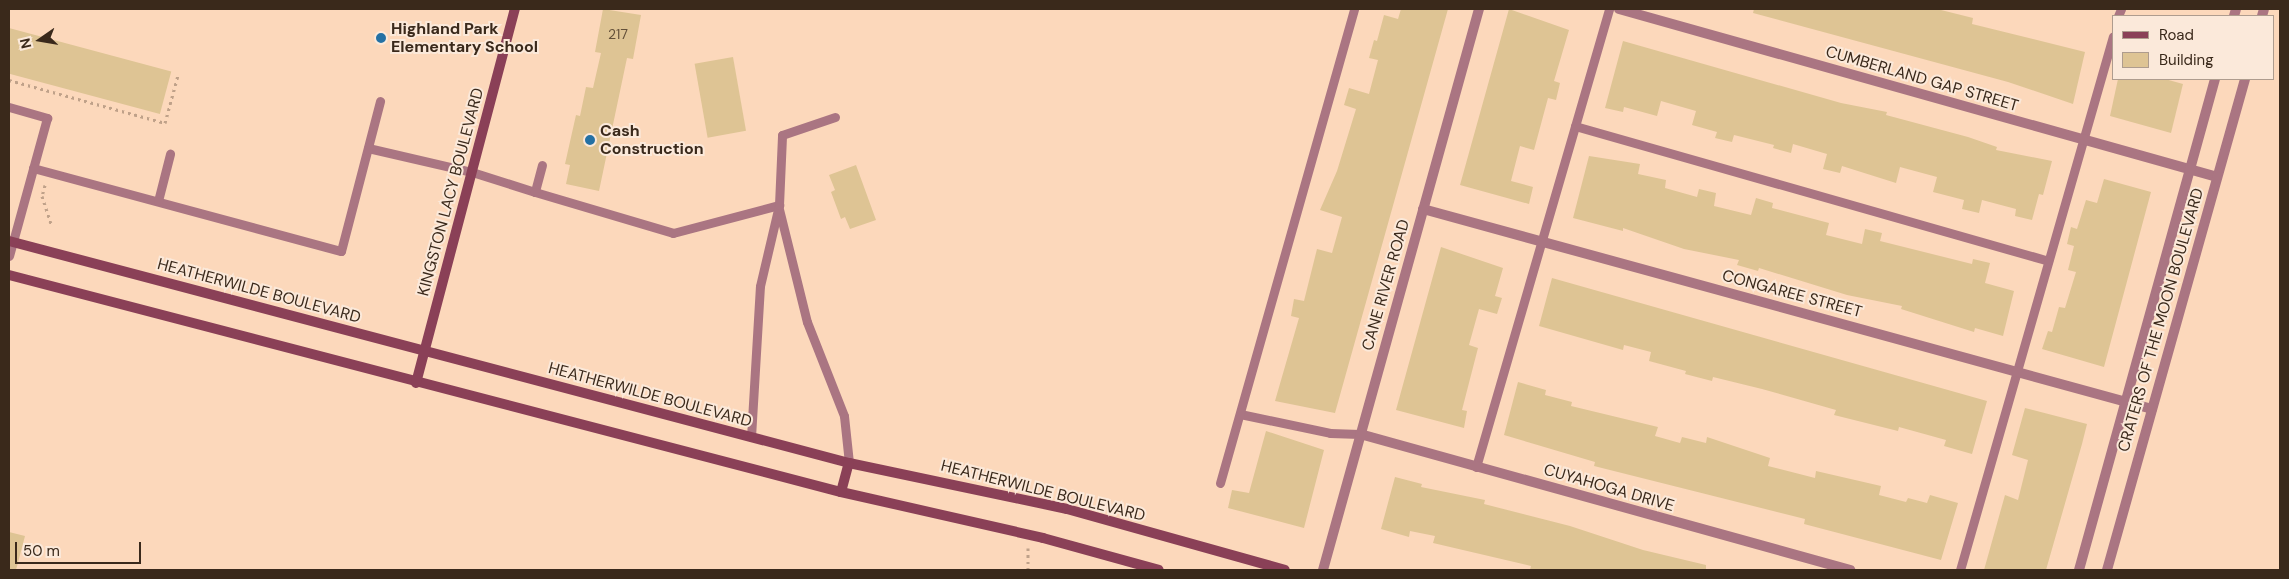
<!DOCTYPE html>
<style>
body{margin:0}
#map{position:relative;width:2289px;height:579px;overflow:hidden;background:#fcd8bb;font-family:"DM Sans",sans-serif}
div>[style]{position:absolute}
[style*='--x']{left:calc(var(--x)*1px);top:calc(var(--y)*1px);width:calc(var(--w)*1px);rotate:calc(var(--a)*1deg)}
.building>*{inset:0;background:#dec494;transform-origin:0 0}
.path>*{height:3px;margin-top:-1.5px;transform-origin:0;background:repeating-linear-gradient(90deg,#bfa189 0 2.5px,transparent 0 6.5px)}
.lane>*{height:9px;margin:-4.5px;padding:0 4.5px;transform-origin:4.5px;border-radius:4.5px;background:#aa7582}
.street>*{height:10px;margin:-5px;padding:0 5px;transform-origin:5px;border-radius:5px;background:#aa7582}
.secondary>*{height:10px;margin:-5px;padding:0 5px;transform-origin:5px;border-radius:5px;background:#8a4057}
.dots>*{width:14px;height:14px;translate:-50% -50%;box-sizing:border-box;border:2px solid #fbe9da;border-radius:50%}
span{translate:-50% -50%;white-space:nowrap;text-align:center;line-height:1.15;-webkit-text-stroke:4px #fbe9da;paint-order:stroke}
.number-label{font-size:14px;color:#635039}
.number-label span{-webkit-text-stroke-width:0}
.poi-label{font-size:16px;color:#3a291b;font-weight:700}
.left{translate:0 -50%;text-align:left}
.street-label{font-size:16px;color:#3a291b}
.frame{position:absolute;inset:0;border:10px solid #3a291b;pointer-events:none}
.legend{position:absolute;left:2112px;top:15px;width:162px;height:65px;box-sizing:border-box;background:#fbe9da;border:1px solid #ae9c8e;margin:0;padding:6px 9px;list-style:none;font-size:15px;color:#3a291b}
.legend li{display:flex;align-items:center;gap:10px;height:25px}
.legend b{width:25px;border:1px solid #ae9c8e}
.north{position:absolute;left:15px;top:15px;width:50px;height:50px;-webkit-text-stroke:4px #fbe9da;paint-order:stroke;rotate:257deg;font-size:14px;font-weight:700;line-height:20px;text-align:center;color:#3a291b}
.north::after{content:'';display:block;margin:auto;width:18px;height:22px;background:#3a291b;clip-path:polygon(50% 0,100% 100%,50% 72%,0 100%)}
.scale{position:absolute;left:15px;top:542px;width:126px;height:22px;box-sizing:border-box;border:2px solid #3a291b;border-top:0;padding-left:6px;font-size:15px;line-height:18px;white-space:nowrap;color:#3a291b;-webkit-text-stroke:4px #fbe9da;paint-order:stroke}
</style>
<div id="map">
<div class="building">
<i style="clip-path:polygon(603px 9px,641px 15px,633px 59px,627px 58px,599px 191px,566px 184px,570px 165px,565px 164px,576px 115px,580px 116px,586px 87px,593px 88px,601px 53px,595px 52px)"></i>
<i style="clip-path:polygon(1401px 9px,1448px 9px,1335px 413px,1275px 401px,1299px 318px,1291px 316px,1294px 299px,1304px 301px,1317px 249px,1332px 253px,1342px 217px,1320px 210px,1337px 171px,1356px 109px,1344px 105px,1349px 88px,1369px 94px,1378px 60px,1369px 58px,1374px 40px,1377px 41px,1384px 15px,1398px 19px)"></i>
<i style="clip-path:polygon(1509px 9px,1569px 30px,1554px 81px,1560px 83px,1556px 100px,1548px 98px,1534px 150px,1520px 146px,1511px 181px,1533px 187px,1529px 204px,1460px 185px)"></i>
<i style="clip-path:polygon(1754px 9px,1937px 9px,1973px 18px,1972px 24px,2085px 52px,2073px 104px,2008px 82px,1753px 13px)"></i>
<i style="left:9px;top:28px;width:168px;height:44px;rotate:15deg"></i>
<i style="clip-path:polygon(1623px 41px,1841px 103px,1887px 112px,1886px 115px,1968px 137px,1997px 147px,1996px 150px,2052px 161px,2043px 195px,2039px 194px,2032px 220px,2015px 216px,2016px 209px,1982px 200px,1979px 213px,1962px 209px,1964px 200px,1933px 192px,1937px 177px,1900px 167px,1896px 183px,1842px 166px,1840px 173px,1823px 169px,1827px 154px,1793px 144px,1791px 153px,1773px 148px,1774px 145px,1734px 135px,1732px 142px,1715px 138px,1717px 132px,1692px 125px,1696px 111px,1661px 101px,1657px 116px,1624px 107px,1623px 112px,1605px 108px)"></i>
<i style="left:733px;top:57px;width:75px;height:39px;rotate:80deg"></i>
<i style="clip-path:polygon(2118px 79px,2165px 79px,2183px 84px,2171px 133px,2110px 116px)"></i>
<i style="clip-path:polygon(1589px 156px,1640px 164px,1638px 174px,1666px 180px,1665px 188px,1697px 197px,1699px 189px,1716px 193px,1714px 206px,1751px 215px,1756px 198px,1773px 203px,1772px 208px,1829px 223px,1826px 235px,1862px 244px,1865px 229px,1882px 233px,1880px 241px,1972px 264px,1973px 259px,1990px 263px,1985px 283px,2014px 291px,2003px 336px,1975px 328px,1974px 332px,1901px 309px,1902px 306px,1847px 295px,1759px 268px,1758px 271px,1737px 265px,1739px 260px,1684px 249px,1623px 228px,1623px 231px,1573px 218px)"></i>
<i style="clip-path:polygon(856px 165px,876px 220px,850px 229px,845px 217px,841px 219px,831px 192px,835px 190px,829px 175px)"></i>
<i style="clip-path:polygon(2104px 179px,2151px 192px,2104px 367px,2042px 349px,2048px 331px,2052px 332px,2059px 307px,2065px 308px,2076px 272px,2068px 270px,2074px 246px,2067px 244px,2071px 227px,2077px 229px,2086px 200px,2097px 203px)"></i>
<i style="clip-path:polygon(1441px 247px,1503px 268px,1495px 296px,1502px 298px,1497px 314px,1479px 309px,1469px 345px,1478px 348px,1462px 410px,1467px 411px,1464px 428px,1396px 410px)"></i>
<i style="clip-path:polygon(1552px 278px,1987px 401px,1972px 454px,1944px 446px,1946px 440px,1899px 427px,1898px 431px,1834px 415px,1836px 410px,1762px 389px,1713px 377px,1712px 381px,1685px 374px,1686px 371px,1649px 361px,1651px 352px,1624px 345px,1623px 350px,1539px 326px)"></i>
<i style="clip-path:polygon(1518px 382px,1546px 390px,1545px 395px,1572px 402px,1571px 406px,1658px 427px,1655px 436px,1680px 443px,1682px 437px,1706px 443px,1707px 437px,1770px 458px,1768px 466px,1815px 478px,1816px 471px,1881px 486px,1879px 495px,1906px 502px,1908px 498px,1927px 503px,1930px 495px,1958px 503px,1941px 560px,1804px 524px,1805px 519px,1594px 466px,1595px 462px,1504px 435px)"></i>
<i style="clip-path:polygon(2025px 408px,2087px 424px,2082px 444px,2046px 570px,1984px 570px,2005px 495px,2018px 500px,2028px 460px,2012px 455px)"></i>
<i style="clip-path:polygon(1266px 431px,1324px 450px,1304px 528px,1228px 508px,1232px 490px,1249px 493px)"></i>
<i style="clip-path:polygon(1395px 477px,1422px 484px,1421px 487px,1485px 500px,1484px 504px,1570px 526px,1643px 550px,1706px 565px,1706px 570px,1530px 570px,1531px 566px,1433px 543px,1435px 536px,1410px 531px,1409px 537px,1381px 529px)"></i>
<i style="clip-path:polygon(9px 532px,25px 536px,16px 570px,9px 570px)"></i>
</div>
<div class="path">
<i style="--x:9;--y:80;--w:162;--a:15.4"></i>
<i style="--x:165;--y:123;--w:50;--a:-74.8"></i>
<i style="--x:45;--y:185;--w:11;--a:105"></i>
<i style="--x:42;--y:196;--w:29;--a:72"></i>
<i style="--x:1028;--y:570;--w:22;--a:-90"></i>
</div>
<div class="lane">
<i style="--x:2118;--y:16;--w:8;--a:-67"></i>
<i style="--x:9;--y:107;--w:40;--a:16"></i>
<i style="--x:47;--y:118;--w:143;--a:105.4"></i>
<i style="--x:1575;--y:126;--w:492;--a:15.9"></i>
<i style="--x:368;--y:148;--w:107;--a:13"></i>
<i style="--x:472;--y:172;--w:66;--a:17.6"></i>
<i style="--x:542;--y:165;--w:28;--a:105"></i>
<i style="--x:535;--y:192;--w:144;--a:16.5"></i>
<i style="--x:673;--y:233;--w:110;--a:-14.8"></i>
<i style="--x:33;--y:168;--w:319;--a:15.1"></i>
<i style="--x:341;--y:251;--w:155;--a:-75.4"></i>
<i style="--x:158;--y:201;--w:49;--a:-75.7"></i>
<i style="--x:779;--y:209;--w:116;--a:76.1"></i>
<i style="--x:807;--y:322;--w:101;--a:68.5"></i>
<i style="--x:844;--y:416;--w:47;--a:83.9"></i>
<i style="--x:1240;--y:414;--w:92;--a:11.9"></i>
<i style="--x:1330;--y:433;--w:30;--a:2"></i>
<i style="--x:751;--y:437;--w:151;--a:-86.6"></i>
<i style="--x:760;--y:286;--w:83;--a:-76.8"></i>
<i style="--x:779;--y:205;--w:70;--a:-87.5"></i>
<i style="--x:782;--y:135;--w:56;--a:-18.8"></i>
<i style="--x:1476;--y:467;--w:477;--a:-73.8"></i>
<i style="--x:1220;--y:483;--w:493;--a:-74.2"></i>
<i style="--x:1960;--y:570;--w:555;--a:-74.01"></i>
</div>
<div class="street">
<i style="--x:1619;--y:9;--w:621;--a:15.69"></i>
<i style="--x:2234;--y:16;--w:7;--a:-74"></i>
<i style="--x:2262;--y:16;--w:7;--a:-74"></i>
<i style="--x:1423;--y:209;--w:756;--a:15.34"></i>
<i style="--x:1360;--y:434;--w:509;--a:15.51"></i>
<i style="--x:1323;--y:570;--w:582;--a:-74.46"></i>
<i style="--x:2079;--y:570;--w:509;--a:-74.52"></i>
<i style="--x:2107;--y:570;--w:510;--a:-74.3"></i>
</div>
<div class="secondary">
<i style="--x:9;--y:241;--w:869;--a:14.8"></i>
<i style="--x:849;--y:463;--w:223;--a:11.9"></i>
<i style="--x:1067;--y:509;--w:226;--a:15.6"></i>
<i style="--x:9;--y:275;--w:860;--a:14.62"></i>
<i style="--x:841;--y:492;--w:207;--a:12.8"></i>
<i style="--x:1043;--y:538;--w:120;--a:15.4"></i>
<i style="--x:416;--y:383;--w:387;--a:-75.2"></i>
<i style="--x:841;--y:492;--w:30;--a:-75"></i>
</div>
<div class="dots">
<i style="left:381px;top:38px;background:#2471a4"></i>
<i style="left:590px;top:140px;background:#2471a4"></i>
</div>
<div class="number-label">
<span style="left:618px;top:34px">217</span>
</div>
<div class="poi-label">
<span class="left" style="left:391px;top:38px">Highland Park<br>Elementary School</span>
<span class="left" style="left:600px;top:140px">Cash<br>Construction</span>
</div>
<div class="street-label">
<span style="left:1922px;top:79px;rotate:16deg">CUMBERLAND GAP STREET</span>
<span style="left:451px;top:192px;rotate:-75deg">KINGSTON LACY BOULEVARD</span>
<span style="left:1386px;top:285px;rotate:-74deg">CANE RIVER ROAD</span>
<span style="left:259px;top:291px;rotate:15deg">HEATHERWILDE BOULEVARD</span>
<span style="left:1792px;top:294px;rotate:15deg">CONGAREE STREET</span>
<span style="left:2161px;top:320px;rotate:-74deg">CRATERS OF THE MOON BOULEVARD</span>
<span style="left:650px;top:395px;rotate:15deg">HEATHERWILDE BOULEVARD</span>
<span style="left:1609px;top:488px;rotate:16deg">CUYAHOGA DRIVE</span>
<span style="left:1043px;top:491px;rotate:14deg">HEATHERWILDE BOULEVARD</span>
</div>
<div class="frame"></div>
<ul class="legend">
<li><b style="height:6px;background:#8a4057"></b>Road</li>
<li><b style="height:14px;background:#dec494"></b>Building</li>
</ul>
<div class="north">N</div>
<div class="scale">50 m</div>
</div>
